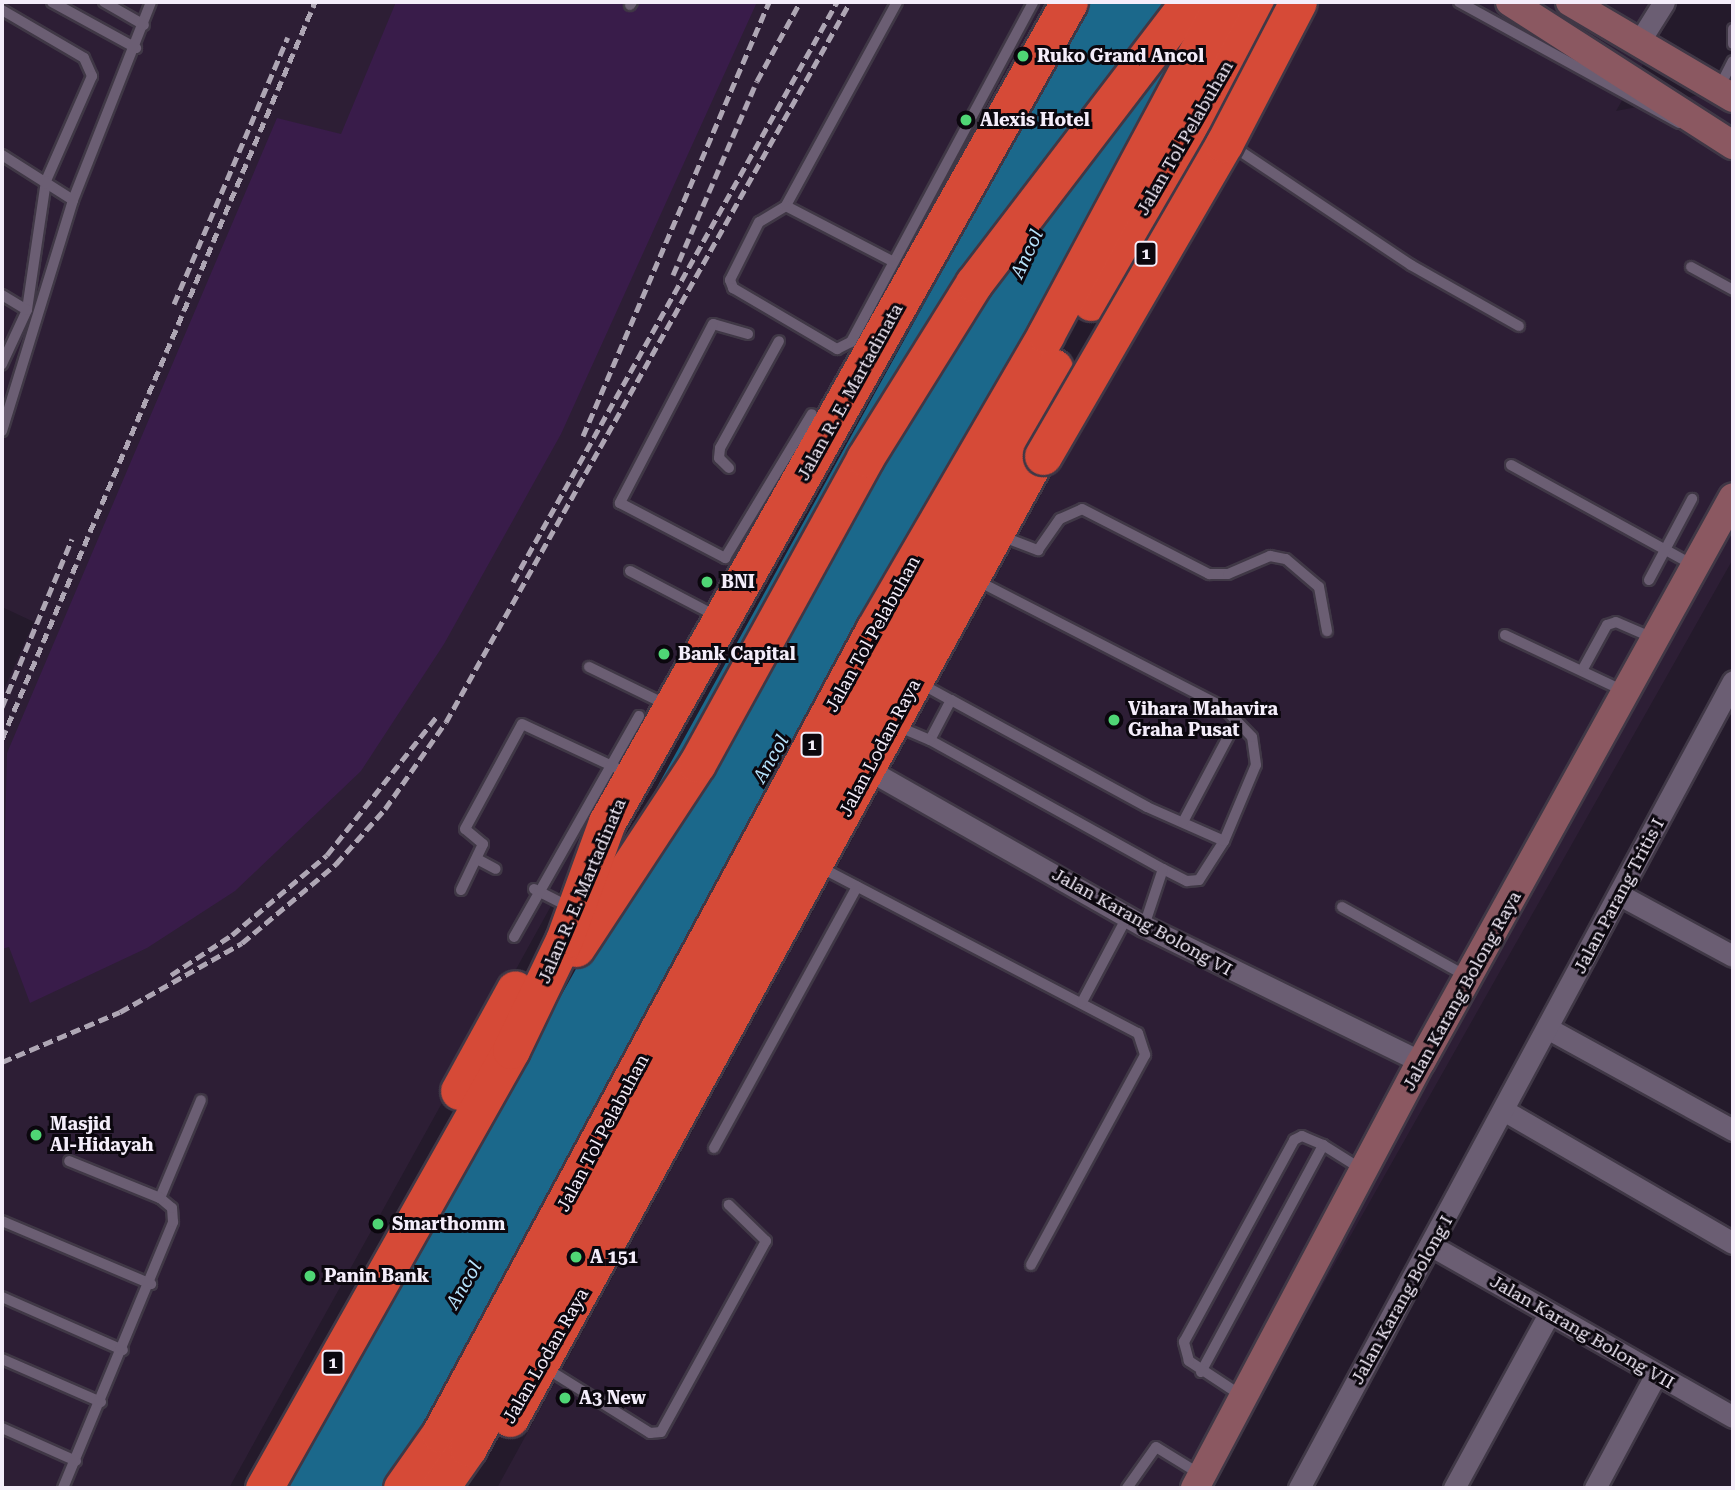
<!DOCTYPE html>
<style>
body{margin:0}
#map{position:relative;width:1735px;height:1490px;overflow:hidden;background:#241a2b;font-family:"Roboto Serif",serif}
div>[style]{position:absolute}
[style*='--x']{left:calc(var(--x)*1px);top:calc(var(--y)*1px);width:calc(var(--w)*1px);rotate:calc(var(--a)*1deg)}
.built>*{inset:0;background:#2d1e35}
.green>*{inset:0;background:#391c4a}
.water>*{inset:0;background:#1b688b}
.roads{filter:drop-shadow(2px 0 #403846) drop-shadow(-2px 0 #403846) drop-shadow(0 2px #403846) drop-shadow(0 -2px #403846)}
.lane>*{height:10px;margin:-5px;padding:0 5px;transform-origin:5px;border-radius:5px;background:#6b5e73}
.street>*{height:21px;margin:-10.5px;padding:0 10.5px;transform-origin:10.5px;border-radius:10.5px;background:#6b5e73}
.secondary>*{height:28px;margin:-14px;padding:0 14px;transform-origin:14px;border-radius:14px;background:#8b5861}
.highway>*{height:37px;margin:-18.5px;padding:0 18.5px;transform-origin:18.5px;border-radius:18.5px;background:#d64a37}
.rail>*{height:5px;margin-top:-2.5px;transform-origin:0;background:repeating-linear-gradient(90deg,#aea6b4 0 10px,transparent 0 15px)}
.bridges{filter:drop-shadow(2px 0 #403846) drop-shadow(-2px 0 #403846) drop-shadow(0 2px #403846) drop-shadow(0 -2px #403846)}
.highway-bridge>*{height:37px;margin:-18.5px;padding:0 18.5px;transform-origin:18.5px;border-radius:18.5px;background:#d64a37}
.dots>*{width:19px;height:19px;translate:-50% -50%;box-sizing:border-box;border:4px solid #0b070e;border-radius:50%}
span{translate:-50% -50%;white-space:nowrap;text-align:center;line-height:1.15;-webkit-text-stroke:6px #0b070e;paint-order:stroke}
.shield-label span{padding:2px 5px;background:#0b070e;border:2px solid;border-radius:5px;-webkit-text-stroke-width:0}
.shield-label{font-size:16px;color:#f4edfa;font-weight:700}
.poi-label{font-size:18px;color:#f4edfa;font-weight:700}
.left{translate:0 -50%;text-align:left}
.street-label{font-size:18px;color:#f4edfa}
.water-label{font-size:19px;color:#b8e4fd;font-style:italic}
.frame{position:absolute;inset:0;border:4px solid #f4edfa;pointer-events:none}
</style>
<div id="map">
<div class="built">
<i style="clip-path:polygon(2px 2px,1051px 2px,229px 1488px,2px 1488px,2px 694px,34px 622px,2px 607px)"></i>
<i style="clip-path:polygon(1311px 2px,1679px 2px,1616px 111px,1715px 92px,1733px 55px,1733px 559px,1208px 1488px,497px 1488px)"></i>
</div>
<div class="green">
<i style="clip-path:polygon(396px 2px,757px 2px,561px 434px,444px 644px,361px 771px,235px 891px,147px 948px,30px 1003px,9px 947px,2px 949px,7px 753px,277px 118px,341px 134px)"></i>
</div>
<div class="water">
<i style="clip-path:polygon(1091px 2px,1204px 2px,903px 562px,389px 1488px,285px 1488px,581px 960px,629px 838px)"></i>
</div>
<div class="roads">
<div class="lane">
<i style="--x:52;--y:2;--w:96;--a:28.7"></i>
<i style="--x:104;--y:2;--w:46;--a:29.9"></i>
<i style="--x:897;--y:2;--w:232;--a:118.6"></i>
<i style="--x:786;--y:206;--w:31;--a:149"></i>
<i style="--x:759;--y:222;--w:65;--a:116.6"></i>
<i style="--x:730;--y:280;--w:9;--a:69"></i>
<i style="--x:733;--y:288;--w:121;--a:30.4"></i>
<i style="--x:837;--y:349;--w:16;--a:-27"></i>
<i style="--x:851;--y:342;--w:386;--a:-61.8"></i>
<i style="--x:1459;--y:2;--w:251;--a:28.8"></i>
<i style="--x:630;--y:5;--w:4;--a:-56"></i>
<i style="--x:2;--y:10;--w:95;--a:30.3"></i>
<i style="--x:84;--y:58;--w:20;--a:66"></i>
<i style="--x:92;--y:76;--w:115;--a:113.7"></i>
<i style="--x:46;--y:181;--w:130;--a:98.4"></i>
<i style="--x:27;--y:310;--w:60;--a:114.8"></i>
<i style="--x:1733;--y:29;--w:15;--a:90"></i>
<i style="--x:1719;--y:88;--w:30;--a:-63"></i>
<i style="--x:1231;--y:145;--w:216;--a:33.7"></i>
<i style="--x:1411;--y:265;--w:124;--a:29.5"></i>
<i style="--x:2;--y:155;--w:84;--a:32.4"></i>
<i style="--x:786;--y:206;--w:119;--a:27.4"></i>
<i style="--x:1691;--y:267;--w:48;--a:28.7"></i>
<i style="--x:2;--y:295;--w:29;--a:31"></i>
<i style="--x:748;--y:334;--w:36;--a:-164"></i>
<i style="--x:713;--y:324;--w:202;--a:117.5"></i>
<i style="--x:620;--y:503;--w:119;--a:27.6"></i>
<i style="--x:725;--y:558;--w:168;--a:-58.9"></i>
<i style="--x:2;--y:431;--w:242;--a:-72.9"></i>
<i style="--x:73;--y:200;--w:213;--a:-68.5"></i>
<i style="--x:1511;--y:465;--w:208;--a:28.8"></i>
<i style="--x:729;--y:468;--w:14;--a:-135"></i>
<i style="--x:719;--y:458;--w:10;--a:-84"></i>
<i style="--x:720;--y:448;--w:122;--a:-61.1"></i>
<i style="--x:1001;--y:536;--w:40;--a:21"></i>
<i style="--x:1038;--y:550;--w:38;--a:-55"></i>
<i style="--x:1060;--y:519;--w:24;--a:-24"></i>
<i style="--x:1082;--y:509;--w:143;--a:27.1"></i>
<i style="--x:1209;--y:574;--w:19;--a:0"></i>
<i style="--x:1228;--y:574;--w:46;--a:-23.2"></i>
<i style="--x:1270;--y:556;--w:16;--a:11"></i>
<i style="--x:1286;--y:559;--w:43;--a:40.3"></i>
<i style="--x:1319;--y:587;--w:45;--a:79.7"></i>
<i style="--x:630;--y:571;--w:97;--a:27.6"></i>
<i style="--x:1649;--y:580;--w:92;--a:-62"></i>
<i style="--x:1505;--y:635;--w:132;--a:25.2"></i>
<i style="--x:589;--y:667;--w:87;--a:26"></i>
<i style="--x:1584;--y:667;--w:48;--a:-61.3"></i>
<i style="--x:1607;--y:625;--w:9;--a:-18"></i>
<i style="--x:1616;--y:622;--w:40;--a:23.4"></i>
<i style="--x:918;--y:682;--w:38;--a:29"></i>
<i style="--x:951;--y:700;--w:45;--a:117.7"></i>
<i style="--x:930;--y:740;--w:266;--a:29"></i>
<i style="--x:1163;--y:869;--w:27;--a:27"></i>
<i style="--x:1187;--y:881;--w:12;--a:-5"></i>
<i style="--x:1199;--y:880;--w:46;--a:-57.3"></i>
<i style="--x:951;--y:700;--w:223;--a:28.6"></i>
<i style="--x:1147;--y:807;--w:84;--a:23.8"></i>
<i style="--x:1224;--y:841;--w:82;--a:-67.2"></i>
<i style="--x:1256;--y:765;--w:28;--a:-98"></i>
<i style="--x:1252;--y:737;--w:42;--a:-134"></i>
<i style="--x:1223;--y:707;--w:278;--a:-152.8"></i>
<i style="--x:897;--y:726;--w:36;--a:23"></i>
<i style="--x:1183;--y:822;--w:115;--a:-62.1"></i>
<i style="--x:477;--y:859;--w:21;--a:28"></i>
<i style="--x:818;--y:866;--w:361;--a:27.6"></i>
<i style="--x:1138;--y:1033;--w:23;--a:72"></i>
<i style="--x:1145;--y:1055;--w:239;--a:118.5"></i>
<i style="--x:534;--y:889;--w:31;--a:27"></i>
<i style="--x:461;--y:890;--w:51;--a:-64.4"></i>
<i style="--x:483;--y:844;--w:23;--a:-140"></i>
<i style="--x:465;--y:829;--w:119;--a:-61.5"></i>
<i style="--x:522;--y:724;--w:116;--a:25"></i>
<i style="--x:1342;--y:907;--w:142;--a:29.1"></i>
<i style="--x:1144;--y:926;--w:60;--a:-71.6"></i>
<i style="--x:514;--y:937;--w:254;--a:-60.5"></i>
<i style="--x:1082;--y:1002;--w:96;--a:-62.1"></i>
<i style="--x:714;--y:1148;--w:298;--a:-61.3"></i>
<i style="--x:160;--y:1198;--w:106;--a:-67.3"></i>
<i style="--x:2;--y:1221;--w:162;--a:22.9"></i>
<i style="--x:2;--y:1297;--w:132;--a:23.7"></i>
<i style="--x:2;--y:1359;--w:108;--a:23.5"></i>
<i style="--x:544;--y:1367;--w:125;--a:31.9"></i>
<i style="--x:650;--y:1433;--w:11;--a:-5"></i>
<i style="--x:661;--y:1432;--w:218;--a:-61.2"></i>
<i style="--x:766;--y:1241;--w:52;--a:-135.8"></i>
<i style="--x:1201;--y:1372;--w:258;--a:-61.7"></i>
<i style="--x:1242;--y:1396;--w:64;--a:-146.6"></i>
<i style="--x:1189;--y:1361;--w:20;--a:-105"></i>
<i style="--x:1184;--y:1342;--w:230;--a:-61.4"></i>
<i style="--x:1294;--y:1140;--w:9;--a:-27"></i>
<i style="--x:1302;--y:1136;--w:23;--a:23"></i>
<i style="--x:1323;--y:1145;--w:47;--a:32"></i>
<i style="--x:2;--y:1428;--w:81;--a:24"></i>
<i style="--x:63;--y:1488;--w:288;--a:-67.5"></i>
<i style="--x:173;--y:1222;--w:14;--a:-94"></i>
<i style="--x:172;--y:1208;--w:16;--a:-140"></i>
<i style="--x:160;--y:1198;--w:98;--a:-157.9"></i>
<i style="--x:1127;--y:1488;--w:50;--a:-54.7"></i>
<i style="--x:1156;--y:1447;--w:52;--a:31.5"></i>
</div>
<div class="street">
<i style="--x:1639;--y:42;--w:47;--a:-58"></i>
<i style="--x:869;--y:770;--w:316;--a:29.6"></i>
<i style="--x:1144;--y:926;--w:309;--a:26.1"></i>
<i style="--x:1620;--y:895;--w:128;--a:28.4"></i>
<i style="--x:1549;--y:1029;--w:210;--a:28.8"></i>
<i style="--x:1505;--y:1111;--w:263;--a:30.1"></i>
<i style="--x:1432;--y:1246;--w:346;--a:29.6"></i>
<i style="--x:1299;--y:1488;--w:916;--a:-61.73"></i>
<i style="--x:1454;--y:1488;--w:198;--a:-61.4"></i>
<i style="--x:1595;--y:1488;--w:129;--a:-61.8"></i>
</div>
<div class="secondary">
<i style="--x:1510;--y:2;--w:265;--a:32.7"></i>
<i style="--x:1570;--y:2;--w:189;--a:30.5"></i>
<i style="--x:1195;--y:1488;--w:482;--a:-62.1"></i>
<i style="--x:1421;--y:1062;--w:645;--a:-61.09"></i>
</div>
<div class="highway">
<i style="--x:1091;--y:302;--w:345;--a:-60.5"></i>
<i style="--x:576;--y:948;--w:220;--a:-56.7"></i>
<i style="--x:697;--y:764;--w:349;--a:-61.2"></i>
<i style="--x:865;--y:458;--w:206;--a:-58.1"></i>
<i style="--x:974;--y:283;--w:354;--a:-52.6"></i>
<i style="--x:459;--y:1091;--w:116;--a:-61.2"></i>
<i style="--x:510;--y:1418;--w:1132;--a:-61.28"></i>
<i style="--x:264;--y:1488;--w:503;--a:-60.58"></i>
<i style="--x:511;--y:1050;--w:122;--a:-64.3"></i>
<i style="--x:564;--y:940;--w:126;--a:-70"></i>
<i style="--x:607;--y:822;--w:941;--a:-60.6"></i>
<i style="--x:402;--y:1488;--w:66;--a:-54.9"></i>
<i style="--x:440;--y:1434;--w:914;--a:-61.64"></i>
<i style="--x:874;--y:630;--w:342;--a:-59.8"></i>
<i style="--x:1046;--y:334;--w:377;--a:-61.8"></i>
<i style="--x:440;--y:1488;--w:49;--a:-55"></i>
<i style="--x:468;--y:1448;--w:1229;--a:-61.52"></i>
</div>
</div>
<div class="rail">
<i style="--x:673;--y:275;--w:211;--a:-66.6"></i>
<i style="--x:757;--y:81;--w:90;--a:-61.4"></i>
<i style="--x:174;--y:304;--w:290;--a:-66.9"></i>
<i style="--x:583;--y:436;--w:472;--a:-66.8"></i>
<i style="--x:513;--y:582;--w:664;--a:-60.81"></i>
<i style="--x:2;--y:707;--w:182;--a:-67.4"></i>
<i style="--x:2;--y:739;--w:801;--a:-66.99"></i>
<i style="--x:171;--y:975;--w:73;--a:-33.3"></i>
<i style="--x:232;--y:935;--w:124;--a:-40.1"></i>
<i style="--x:327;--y:855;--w:177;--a:-51.6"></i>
<i style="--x:2;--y:1062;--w:128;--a:-23"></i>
<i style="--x:120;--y:1012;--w:140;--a:-29.5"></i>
<i style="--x:242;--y:943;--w:123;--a:-40"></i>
<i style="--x:336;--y:864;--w:74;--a:-48.3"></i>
<i style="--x:385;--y:809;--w:106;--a:-55"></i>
<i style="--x:446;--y:722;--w:826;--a:-60.7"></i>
</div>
<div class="bridges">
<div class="highway-bridge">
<i style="--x:1043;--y:456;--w:361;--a:-59.9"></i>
<i style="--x:1224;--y:144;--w:160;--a:-62.5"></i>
</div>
</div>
<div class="dots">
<i style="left:1023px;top:56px;background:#4fd675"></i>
<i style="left:966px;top:120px;background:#4fd675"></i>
<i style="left:707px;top:582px;background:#4fd675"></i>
<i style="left:664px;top:654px;background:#4fd675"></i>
<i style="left:1114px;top:720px;background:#4fd675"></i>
<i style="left:36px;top:1135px;background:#4fd675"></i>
<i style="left:378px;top:1224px;background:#4fd675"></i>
<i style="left:576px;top:1257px;background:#4fd675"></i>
<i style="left:310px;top:1276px;background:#4fd675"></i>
<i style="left:565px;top:1398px;background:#4fd675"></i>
</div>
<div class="shield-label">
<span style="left:1146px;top:254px">1</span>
<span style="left:812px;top:745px">1</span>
<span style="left:333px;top:1363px">1</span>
</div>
<div class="poi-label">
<span class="left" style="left:1037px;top:56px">Ruko Grand Ancol</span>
<span class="left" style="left:980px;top:120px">Alexis Hotel</span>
<span class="left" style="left:721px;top:582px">BNI</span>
<span class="left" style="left:678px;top:654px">Bank Capital</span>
<span class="left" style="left:1128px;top:720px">Vihara Mahavira<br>Graha Pusat</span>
<span class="left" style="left:50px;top:1135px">Masjid<br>Al-Hidayah</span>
<span class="left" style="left:392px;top:1224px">Smarthomm</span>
<span class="left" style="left:590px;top:1257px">A 151</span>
<span class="left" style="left:324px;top:1276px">Panin Bank</span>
<span class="left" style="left:579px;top:1398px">A3 New</span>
</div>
<div class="street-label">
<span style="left:1185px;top:138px;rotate:-60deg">Jalan Tol Pelabuhan</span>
<span style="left:850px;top:392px;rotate:-61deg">Jalan R. E. Martadinata</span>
<span style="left:873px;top:634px;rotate:-61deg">Jalan Tol Pelabuhan</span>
<span style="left:880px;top:748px;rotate:-62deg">Jalan Lodan Raya</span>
<span style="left:582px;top:891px;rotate:-67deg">Jalan R. E. Martadinata</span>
<span style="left:1619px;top:896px;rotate:-62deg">Jalan Parang Tritis I</span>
<span style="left:1142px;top:922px;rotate:29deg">Jalan Karang Bolong VI</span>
<span style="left:1462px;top:991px;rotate:-61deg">Jalan Karang Bolong Raya</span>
<span style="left:603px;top:1133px;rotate:-62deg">Jalan Tol Pelabuhan</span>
<span style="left:1402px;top:1300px;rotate:-61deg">Jalan Karang Bolong I</span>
<span style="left:1582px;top:1332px;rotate:30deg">Jalan Karang Bolong VII</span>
<span style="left:546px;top:1356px;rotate:-60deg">Jalan Lodan Raya</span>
</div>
<div class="water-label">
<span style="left:1027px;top:254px;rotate:-65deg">Ancol</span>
<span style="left:771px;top:759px;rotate:-60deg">Ancol</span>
<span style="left:464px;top:1285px;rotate:-60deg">Ancol</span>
</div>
<div class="frame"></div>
</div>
